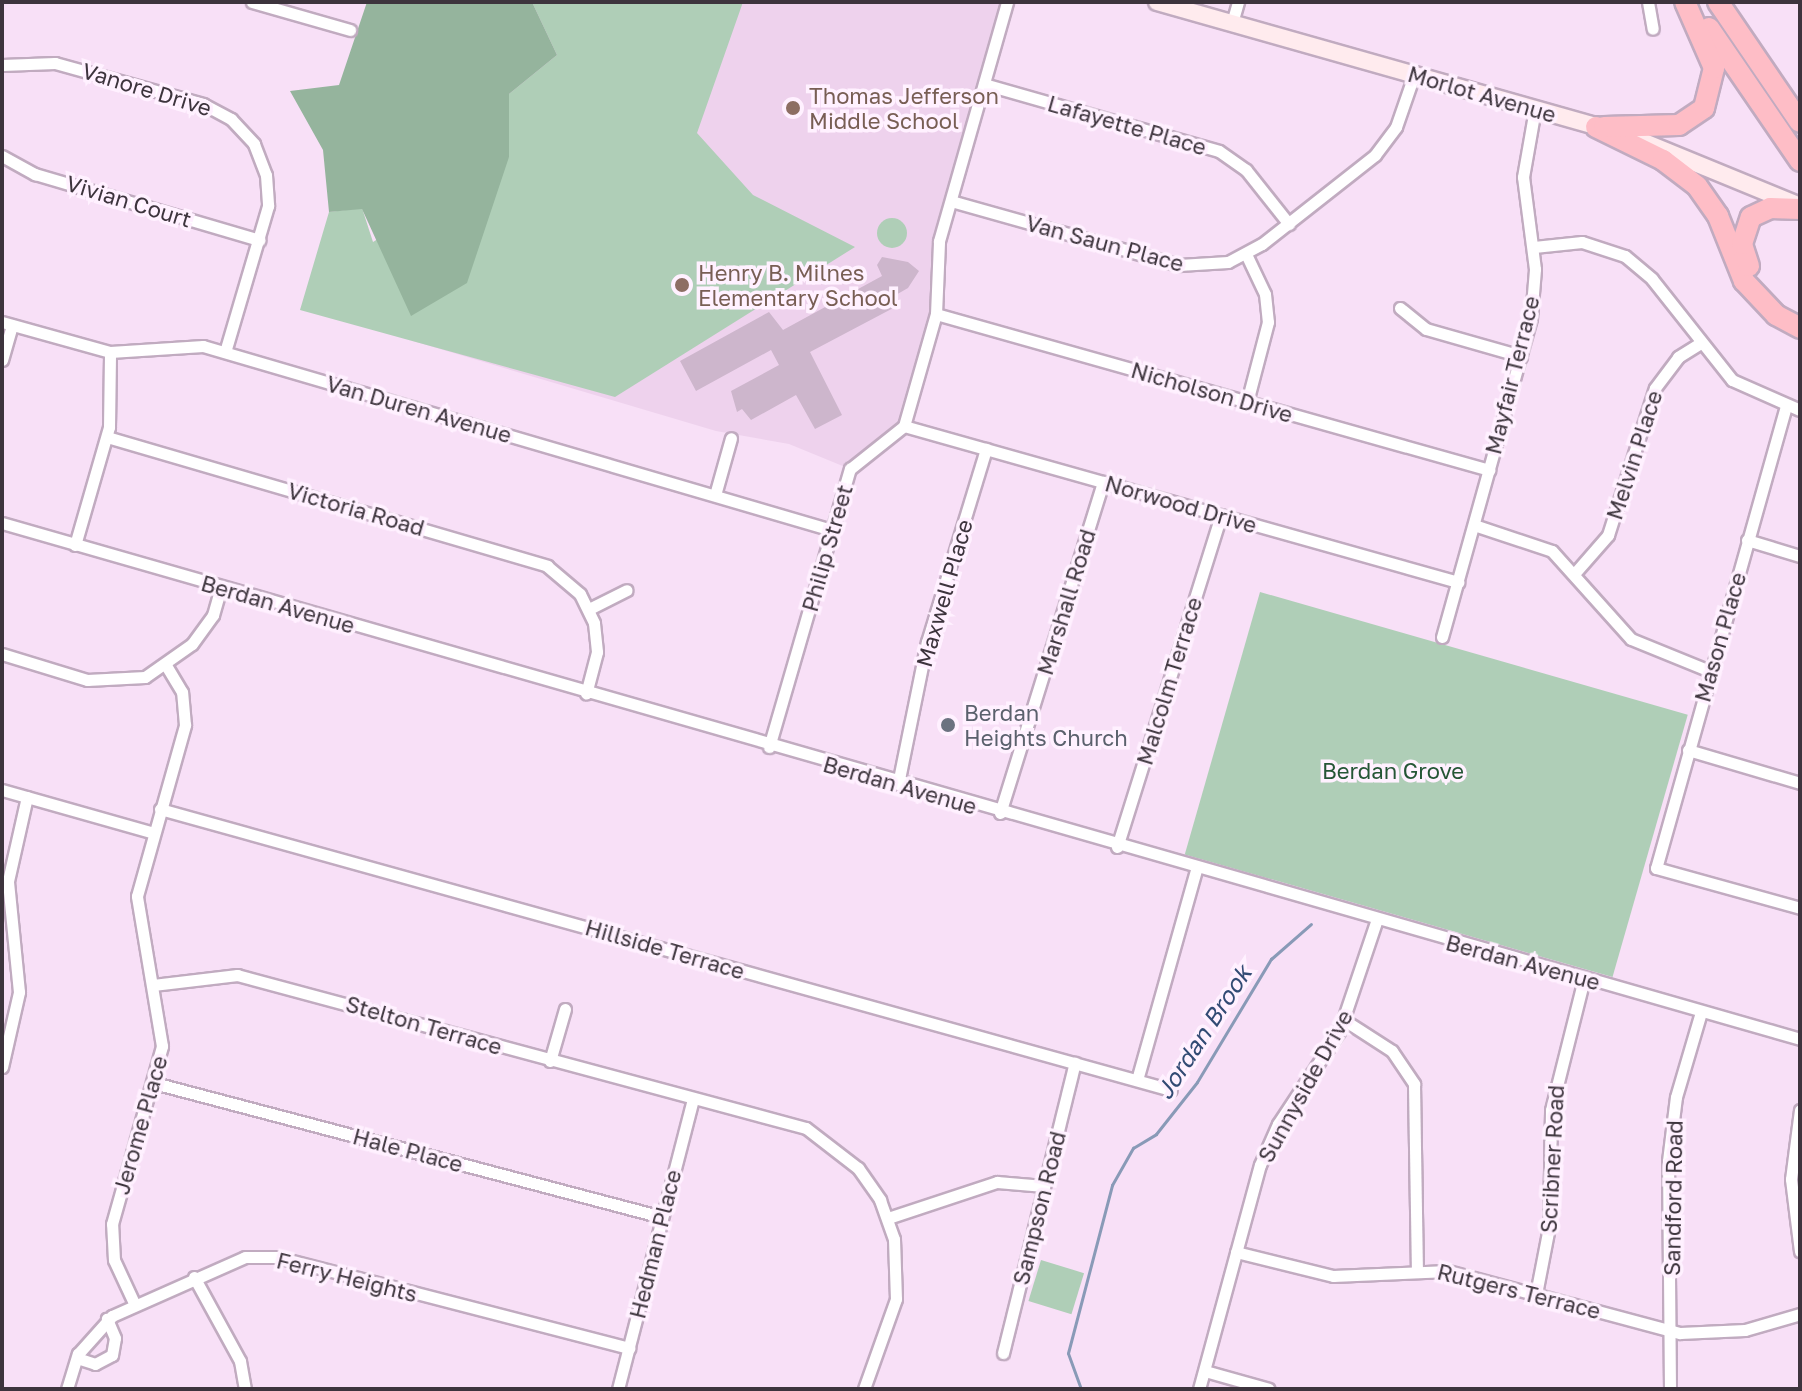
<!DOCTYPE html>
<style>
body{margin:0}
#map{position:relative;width:1802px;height:1391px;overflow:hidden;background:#f8e0f7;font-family:"Golos Text",sans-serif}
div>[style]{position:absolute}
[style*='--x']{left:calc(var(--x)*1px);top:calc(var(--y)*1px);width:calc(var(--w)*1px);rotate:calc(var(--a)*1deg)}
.built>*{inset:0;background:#eed2ed}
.green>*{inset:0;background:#afceb7;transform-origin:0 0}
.round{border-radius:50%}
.forest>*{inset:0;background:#95b49d}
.stream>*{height:3px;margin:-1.5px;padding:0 1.5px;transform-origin:1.5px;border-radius:1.5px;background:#899ab7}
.building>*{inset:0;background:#cdb6cc}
.roads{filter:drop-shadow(2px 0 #c1abc0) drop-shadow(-2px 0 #c1abc0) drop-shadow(0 2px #c1abc0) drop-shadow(0 -2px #c1abc0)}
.street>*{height:11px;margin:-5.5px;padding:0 5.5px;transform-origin:5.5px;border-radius:5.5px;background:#fff}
.secondary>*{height:16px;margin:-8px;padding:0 8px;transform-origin:8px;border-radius:8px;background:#ffebee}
.highway>*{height:20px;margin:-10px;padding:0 10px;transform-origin:10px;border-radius:10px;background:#febdc6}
.dots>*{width:22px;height:22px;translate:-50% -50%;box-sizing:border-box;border:4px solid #fff1ff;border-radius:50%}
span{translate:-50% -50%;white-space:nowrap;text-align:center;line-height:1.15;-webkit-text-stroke:7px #fff1ff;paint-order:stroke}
.street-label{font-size:22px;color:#3d343d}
.education-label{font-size:22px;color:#785e54}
.left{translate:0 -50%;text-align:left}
.worship-label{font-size:22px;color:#5b616d}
.park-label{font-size:22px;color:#255636}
.water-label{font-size:24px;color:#324b74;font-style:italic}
.frame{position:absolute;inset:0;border:4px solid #3d343d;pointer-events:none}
</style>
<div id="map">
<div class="built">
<i style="clip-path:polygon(510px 2px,1007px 2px,936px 255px,936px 299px,904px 426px,850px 469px,789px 444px,716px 431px,413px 341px)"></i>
</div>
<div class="green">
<i style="clip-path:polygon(532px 2px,743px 2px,697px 133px,753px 195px,855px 247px,615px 397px,300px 310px,329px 212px,362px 208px,373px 242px,509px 157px,509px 94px,557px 55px)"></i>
<i class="round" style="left:877px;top:218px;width:30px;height:30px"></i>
<i style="left:1260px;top:592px;width:445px;height:273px;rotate:16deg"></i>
<i style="left:1041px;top:1260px;width:45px;height:43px;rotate:17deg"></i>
</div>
<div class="forest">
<i style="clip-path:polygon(367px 2px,532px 2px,557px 55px,509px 94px,509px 157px,467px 283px,411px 316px,362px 209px,329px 212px,323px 150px,290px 91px,339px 85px)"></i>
</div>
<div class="stream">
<i style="--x:1081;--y:1389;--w:38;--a:-110"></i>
<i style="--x:1068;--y:1353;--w:174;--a:-75.3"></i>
<i style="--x:1112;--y:1185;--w:43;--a:-60.4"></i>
<i style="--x:1133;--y:1148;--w:27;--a:-31"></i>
<i style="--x:1156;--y:1134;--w:66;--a:-51.7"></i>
<i style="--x:1197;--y:1082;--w:144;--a:-59"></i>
<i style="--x:1271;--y:959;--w:53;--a:-41.2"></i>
</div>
<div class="building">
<i style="clip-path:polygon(882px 257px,908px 262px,919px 271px,908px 288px,894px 296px,899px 305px,810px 352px,842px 415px,815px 429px,796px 395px,751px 420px,742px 409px,737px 412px,731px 391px,779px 365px,771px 350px,696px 391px,680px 361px,769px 312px,783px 330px,882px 276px,877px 265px)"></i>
</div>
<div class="roads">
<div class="street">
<i style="--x:252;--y:2;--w:102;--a:15.9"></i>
<i style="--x:1648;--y:2;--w:27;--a:80"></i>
<i style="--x:1232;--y:23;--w:22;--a:-74"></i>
<i style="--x:2;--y:65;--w:53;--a:-2.2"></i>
<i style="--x:55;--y:63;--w:154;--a:15.5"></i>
<i style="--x:203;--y:104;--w:32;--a:28"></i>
<i style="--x:231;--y:119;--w:34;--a:47"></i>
<i style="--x:254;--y:144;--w:33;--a:69"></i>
<i style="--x:266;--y:175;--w:31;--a:86"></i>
<i style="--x:268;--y:206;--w:152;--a:106.4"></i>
<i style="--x:984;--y:84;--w:244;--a:15.9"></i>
<i style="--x:1219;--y:151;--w:33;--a:35"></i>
<i style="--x:1246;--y:170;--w:69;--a:51.5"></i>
<i style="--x:2;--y:156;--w:38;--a:29"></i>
<i style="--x:35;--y:174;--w:234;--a:16.4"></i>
<i style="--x:951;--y:201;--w:237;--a:15.7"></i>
<i style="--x:1179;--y:265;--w:49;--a:-3.5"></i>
<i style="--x:1228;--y:262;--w:38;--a:-28"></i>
<i style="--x:1262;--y:244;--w:144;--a:-38.2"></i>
<i style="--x:1375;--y:155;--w:35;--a:-53"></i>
<i style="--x:1396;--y:127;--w:55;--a:-70.9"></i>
<i style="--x:1534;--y:247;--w:48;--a:-5.9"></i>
<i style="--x:1582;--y:242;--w:45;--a:18"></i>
<i style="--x:1625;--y:256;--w:35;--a:40"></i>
<i style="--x:1652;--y:279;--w:129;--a:51.6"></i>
<i style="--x:1732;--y:380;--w:74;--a:23.8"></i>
<i style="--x:1246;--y:254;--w:44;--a:64.6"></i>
<i style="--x:1265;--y:294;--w:28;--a:84"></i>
<i style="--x:1268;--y:322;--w:83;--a:104.7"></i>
<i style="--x:1400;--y:308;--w:33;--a:39"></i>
<i style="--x:1426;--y:329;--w:99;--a:15.9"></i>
<i style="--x:936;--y:314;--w:575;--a:15.75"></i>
<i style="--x:2;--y:322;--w:112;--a:15.5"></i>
<i style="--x:110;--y:352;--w:93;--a:-3.7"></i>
<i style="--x:203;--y:346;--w:655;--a:16.31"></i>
<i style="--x:2;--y:360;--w:36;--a:-74"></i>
<i style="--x:1786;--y:406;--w:480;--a:105.7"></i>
<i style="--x:1656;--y:868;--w:149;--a:15.5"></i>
<i style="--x:904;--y:426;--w:576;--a:15.73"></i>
<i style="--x:107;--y:437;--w:459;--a:16.3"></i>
<i style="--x:547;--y:566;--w:43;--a:40.3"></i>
<i style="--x:580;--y:594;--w:32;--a:64"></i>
<i style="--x:594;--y:623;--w:29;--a:84"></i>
<i style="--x:597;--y:652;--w:43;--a:104.7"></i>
<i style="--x:715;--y:495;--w:59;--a:-74.3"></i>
<i style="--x:2;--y:523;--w:1871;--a:16.01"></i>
<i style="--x:1474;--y:525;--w:82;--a:18.4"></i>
<i style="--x:1552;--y:551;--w:118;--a:48.1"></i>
<i style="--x:1631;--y:639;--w:85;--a:22.1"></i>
<i style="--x:1747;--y:540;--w:55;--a:16.8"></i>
<i style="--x:75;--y:545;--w:123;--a:-73.9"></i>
<i style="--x:109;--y:427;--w:75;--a:-89.2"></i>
<i style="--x:1574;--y:574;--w:52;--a:-48.9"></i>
<i style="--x:1608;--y:535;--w:154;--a:-72.3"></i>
<i style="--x:1655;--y:388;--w:39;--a:-53"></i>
<i style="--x:1678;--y:357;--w:26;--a:-32"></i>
<i style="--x:589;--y:609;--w:42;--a:-26.6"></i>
<i style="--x:1442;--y:637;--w:331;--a:-74.4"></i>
<i style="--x:1531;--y:318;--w:49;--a:-85.3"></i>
<i style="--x:1535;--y:269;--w:93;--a:-97.4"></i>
<i style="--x:1523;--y:177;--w:69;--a:-80"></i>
<i style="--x:2;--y:654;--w:89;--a:17"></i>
<i style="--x:87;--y:680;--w:58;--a:-3"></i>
<i style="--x:145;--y:677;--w:57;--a:-35.1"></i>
<i style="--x:192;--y:644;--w:36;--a:-54"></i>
<i style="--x:213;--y:615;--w:29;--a:-74"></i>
<i style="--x:769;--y:747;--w:290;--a:-73.8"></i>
<i style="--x:850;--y:469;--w:69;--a:-38.5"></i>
<i style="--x:904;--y:426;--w:116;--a:-74.1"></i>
<i style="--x:936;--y:314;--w:73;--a:-87.6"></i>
<i style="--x:939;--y:241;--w:248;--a:-74.1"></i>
<i style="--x:1688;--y:750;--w:117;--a:16.4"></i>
<i style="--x:898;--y:784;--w:145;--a:-78.5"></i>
<i style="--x:927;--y:642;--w:202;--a:-73"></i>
<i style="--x:2;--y:790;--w:158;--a:15.8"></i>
<i style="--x:160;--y:809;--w:1049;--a:15.53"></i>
<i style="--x:1000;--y:813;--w:347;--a:-72.7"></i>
<i style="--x:1117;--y:847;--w:348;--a:-72.6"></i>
<i style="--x:153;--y:985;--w:85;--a:-6.8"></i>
<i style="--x:237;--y:975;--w:589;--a:15.05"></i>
<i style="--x:806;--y:1128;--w:66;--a:37.6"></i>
<i style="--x:858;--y:1168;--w:39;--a:55"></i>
<i style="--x:880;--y:1200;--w:41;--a:70.3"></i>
<i style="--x:894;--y:1239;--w:60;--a:88.1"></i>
<i style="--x:896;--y:1299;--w:96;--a:109.6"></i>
<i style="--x:1344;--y:1020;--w:57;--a:32.9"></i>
<i style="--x:1392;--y:1051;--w:40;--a:56"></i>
<i style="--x:1414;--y:1084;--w:184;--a:89.1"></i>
<i style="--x:550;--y:1061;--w:54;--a:-73.9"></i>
<i style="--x:2;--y:1067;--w:77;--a:-77.2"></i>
<i style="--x:19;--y:992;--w:112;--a:-95.7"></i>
<i style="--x:8;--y:881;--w:86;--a:-77.3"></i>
<i style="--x:1137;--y:1080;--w:218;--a:-74.3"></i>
<i style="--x:154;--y:1083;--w:525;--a:14.78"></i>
<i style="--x:1800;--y:1110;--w:70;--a:97.4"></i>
<i style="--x:1791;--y:1179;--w:73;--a:82.9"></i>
<i style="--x:888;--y:1218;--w:115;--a:-18.3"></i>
<i style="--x:997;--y:1182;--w:47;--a:4.9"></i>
<i style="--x:1236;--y:1252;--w:100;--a:13.9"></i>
<i style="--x:1333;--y:1276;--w:115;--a:-2.5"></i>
<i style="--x:1448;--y:1271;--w:240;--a:15"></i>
<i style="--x:1680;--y:1333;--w:65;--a:-2.6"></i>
<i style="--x:1745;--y:1330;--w:57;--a:-16.2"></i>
<i style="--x:194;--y:1277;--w:96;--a:61.3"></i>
<i style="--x:240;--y:1361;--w:28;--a:80"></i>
<i style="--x:1536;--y:1294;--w:68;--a:-79"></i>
<i style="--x:1549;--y:1227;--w:117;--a:-89"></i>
<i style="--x:1551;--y:1110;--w:135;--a:-75.9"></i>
<i style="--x:134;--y:1303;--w:47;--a:-114.9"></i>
<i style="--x:114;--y:1260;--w:36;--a:-93"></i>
<i style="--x:112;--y:1224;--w:185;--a:-74.3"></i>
<i style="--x:162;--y:1046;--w:152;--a:-99.5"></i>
<i style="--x:137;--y:896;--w:178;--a:-74.3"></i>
<i style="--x:185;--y:725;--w:33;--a:-95"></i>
<i style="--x:182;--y:692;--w:29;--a:-121"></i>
<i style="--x:1003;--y:1353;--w:299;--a:-76.1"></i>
<i style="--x:77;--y:1358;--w:19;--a:18"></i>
<i style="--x:95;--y:1364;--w:19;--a:-28"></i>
<i style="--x:112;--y:1355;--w:17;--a:-80"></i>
<i style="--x:115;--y:1338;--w:21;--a:-113"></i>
<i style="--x:1205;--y:1371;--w:66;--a:15.7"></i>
<i style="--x:67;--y:1389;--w:37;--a:-73"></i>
<i style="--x:78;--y:1354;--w:51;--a:-48.2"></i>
<i style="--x:112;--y:1316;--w:145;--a:-23.9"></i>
<i style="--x:245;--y:1257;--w:32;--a:0"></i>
<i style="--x:277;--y:1257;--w:364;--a:14.5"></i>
<i style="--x:618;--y:1389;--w:300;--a:-75.5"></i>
<i style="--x:1199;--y:1389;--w:232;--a:-74.8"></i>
<i style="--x:1260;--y:1165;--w:45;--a:-66.3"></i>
<i style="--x:1278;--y:1124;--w:110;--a:-56.5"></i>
<i style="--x:1339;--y:1032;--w:116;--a:-71.4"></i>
<i style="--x:1670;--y:1389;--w:228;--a:-90.5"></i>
<i style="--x:1668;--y:1161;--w:64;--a:-82.9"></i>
<i style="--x:1676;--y:1097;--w:89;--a:-73.6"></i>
</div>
<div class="secondary">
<i style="--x:1157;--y:2;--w:466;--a:15.8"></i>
<i style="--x:1639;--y:140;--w:174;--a:22.3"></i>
</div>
<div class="highway">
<i style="--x:1718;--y:2;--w:145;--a:55.7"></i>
<i style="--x:1709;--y:28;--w:161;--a:55.6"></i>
<i style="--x:1596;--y:127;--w:75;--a:26.2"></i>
<i style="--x:1663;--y:160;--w:43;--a:37.4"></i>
<i style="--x:1697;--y:186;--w:37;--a:55"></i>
<i style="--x:1718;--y:216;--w:70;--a:68.2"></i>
<i style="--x:1744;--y:281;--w:47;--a:46.7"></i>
<i style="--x:1776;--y:315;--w:27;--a:28"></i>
<i style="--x:1604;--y:127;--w:75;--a:-1.5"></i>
<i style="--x:1679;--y:125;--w:30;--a:-34"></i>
<i style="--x:1704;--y:108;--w:41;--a:-76"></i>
<i style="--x:1714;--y:68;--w:72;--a:-113.7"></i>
<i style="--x:1749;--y:266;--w:23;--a:-108"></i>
<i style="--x:1742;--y:244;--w:28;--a:-72"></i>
<i style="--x:1751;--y:217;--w:21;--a:-25"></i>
<i style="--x:1770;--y:208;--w:30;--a:2"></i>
</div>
</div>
<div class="dots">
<i style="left:793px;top:108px;background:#8d6e63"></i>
<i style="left:682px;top:285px;background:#8d6e63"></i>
<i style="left:948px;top:725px;background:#6b7280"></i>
</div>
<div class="street-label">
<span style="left:147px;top:89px;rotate:17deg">Vanore Drive</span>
<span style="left:1482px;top:94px;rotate:16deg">Morlot Avenue</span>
<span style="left:1127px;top:125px;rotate:16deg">Lafayette Place</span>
<span style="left:129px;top:201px;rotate:17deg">Vivian Court</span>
<span style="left:1105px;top:243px;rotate:15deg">Van Saun Place</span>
<span style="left:1512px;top:375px;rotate:-76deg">Mayfair Terrace</span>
<span style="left:1212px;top:392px;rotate:16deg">Nicholson Drive</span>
<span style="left:419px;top:409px;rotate:16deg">Van Duren Avenue</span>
<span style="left:1634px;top:455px;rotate:-72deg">Melvin Place</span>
<span style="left:1181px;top:504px;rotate:16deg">Norwood Drive</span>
<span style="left:356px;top:509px;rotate:16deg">Victoria Road</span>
<span style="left:827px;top:548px;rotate:-74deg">Philip Street</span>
<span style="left:944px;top:593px;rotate:-74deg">Maxwell Place</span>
<span style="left:1066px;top:602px;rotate:-73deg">Marshall Road</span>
<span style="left:278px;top:604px;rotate:16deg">Berdan Avenue</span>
<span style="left:1720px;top:637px;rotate:-74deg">Mason Place</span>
<span style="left:1169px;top:681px;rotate:-73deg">Malcolm Terrace</span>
<span style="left:900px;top:785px;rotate:16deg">Berdan Avenue</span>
<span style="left:665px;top:949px;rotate:16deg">Hillside Terrace</span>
<span style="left:1523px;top:962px;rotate:15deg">Berdan Avenue</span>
<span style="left:424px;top:1025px;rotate:16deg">Stelton Terrace</span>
<span style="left:1305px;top:1086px;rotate:-61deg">Sunnyside Drive</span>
<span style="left:140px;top:1125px;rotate:-74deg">Jerome Place</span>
<span style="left:408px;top:1150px;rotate:15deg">Hale Place</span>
<span style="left:1552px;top:1159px;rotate:-87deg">Scribner Road</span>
<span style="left:1673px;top:1198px;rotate:-89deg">Sandford Road</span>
<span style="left:1039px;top:1208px;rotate:-76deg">Sampson Road</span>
<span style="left:655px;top:1244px;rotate:-76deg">Hedman Place</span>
<span style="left:347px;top:1277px;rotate:14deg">Ferry Heights</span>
<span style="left:1519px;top:1291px;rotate:14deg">Rutgers Terrace</span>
</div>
<div class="education-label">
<span class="left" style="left:809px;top:108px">Thomas Jefferson<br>Middle School</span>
<span class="left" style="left:698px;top:285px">Henry B. Milnes<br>Elementary School</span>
</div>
<div class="worship-label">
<span class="left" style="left:964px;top:725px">Berdan<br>Heights Church</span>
</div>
<div class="park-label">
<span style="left:1393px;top:771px">Berdan Grove</span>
</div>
<div class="water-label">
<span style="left:1203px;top:1032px;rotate:-57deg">Jordan Brook</span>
</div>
<div class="frame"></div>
</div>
